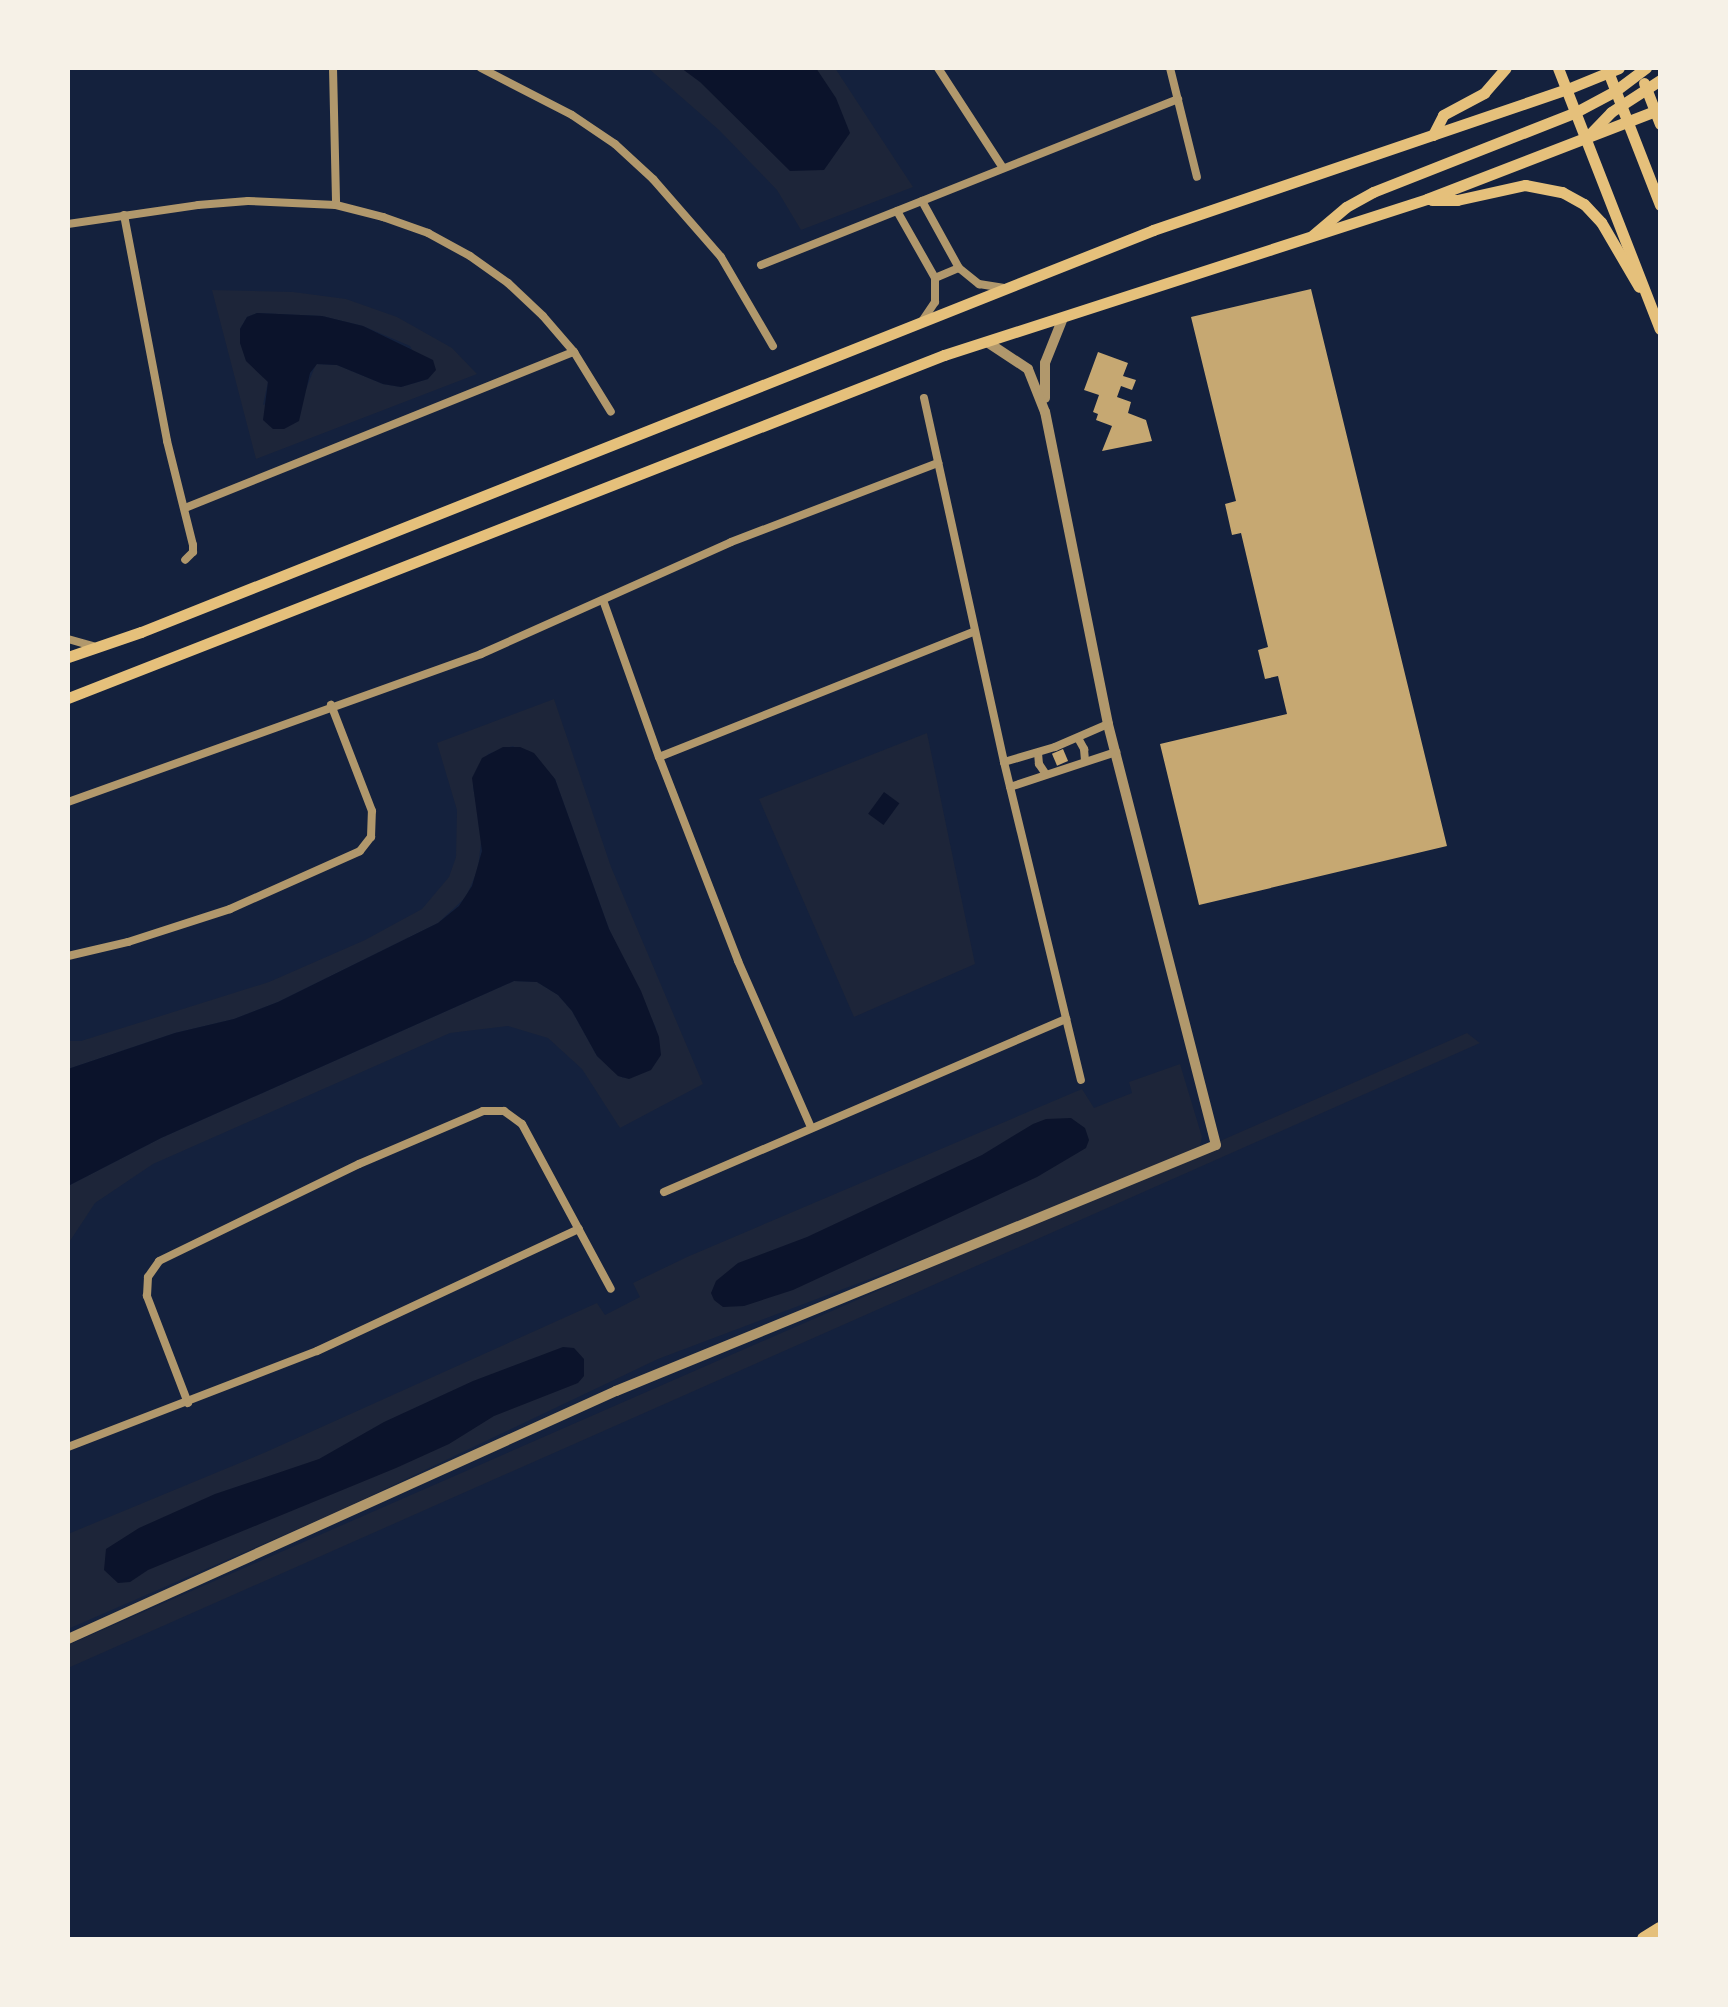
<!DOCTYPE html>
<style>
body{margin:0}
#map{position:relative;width:1728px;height:2007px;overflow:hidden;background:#14213d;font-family:Signika,sans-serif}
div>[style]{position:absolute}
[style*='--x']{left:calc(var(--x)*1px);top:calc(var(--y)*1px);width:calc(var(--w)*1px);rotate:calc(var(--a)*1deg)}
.green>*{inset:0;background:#1d2539}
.water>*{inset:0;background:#0b132b;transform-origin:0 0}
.building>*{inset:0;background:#c6a872;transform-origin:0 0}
.minor>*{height:8px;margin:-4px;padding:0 4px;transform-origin:4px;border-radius:4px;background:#b1986c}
.tertiary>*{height:10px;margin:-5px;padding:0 5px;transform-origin:5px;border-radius:5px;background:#b1986c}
.secondary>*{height:11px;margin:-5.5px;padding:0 5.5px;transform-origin:5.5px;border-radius:5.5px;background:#e5c07b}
.motorway>*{height:14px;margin:-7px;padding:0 7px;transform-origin:7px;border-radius:7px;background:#e5c07b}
span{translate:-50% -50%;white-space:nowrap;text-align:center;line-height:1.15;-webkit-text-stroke:7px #f6f1e7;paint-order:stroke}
.frame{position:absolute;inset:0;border:70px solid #f6f1e7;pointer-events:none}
</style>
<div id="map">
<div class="green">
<i style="clip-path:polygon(648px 68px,835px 68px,913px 187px,801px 230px,777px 190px,719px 130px)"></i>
<i style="clip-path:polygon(evenodd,212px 290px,293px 292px,346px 299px,397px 317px,452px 348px,477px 374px,256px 459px,212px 290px,257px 313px,322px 316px,363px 326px,410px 346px,428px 379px,401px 387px,383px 384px,337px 365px,316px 364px,306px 389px,263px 405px,268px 382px,240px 343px,240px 329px,247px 317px,257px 313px)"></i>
<i style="clip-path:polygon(554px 699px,611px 867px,703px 1084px,620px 1128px,582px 1069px,548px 1038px,508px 1026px,450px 1033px,153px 1164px,95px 1203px,68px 1244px,68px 1186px,161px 1138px,514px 981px,537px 982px,558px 995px,572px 1011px,597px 1056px,623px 1078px,656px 1028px,609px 929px,555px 779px,513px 746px,488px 754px,473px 787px,482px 833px,478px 869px,466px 897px,438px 923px,278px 1002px,234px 1019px,175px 1033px,68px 1069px,68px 1041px,81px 1041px,269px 982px,365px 940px,422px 909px,449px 877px,456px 857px,457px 810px,437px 743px)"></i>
<i style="clip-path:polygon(927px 733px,975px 964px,854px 1017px,759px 799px)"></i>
<i style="clip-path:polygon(1467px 1033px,1480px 1043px,68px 1668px,68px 1645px)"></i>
<i style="clip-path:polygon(1180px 1064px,1202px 1137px,1200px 1146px,1010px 1226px,658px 1359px,339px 1511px,68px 1629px,68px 1534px,266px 1452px,597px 1303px,605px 1315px,640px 1297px,633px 1283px,687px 1257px,1082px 1089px,1094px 1108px,1132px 1093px,1129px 1082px)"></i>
</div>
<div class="water">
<i style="clip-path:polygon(681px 68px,816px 68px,836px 98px,850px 133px,824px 170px,790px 171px,700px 82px)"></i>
<i style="clip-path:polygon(257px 313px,322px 316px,363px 326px,433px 360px,436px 370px,428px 379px,401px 387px,383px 384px,337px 365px,317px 364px,310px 373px,299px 421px,284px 429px,273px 429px,263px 420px,268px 382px,246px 361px,240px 343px,240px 329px,247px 317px)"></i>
<i style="clip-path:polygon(503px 747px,520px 747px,534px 753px,555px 779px,609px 929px,641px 991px,659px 1037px,661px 1055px,651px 1070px,629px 1079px,618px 1076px,597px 1056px,572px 1011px,558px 995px,537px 982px,514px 981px,161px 1138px,68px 1186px,68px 1069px,175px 1033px,234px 1019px,278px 1002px,438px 923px,459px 906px,472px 886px,482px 851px,472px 778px,482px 758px)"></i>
<i style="left:884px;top:792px;width:19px;height:27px;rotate:36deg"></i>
<i style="clip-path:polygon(1071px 1118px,1085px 1128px,1089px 1140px,1086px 1148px,1037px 1177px,793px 1290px,744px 1306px,723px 1307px,714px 1300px,711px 1293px,716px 1281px,738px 1263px,807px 1237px,982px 1155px,1033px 1124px,1046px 1119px)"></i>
<i style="clip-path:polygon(563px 1347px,574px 1348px,584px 1359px,584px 1376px,578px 1383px,494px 1416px,449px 1444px,396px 1468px,148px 1570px,130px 1582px,118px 1583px,104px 1570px,106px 1549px,139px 1528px,215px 1494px,319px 1459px,384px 1422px,473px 1381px)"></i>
</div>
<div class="building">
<i style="clip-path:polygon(1311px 289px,1447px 846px,1199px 905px,1160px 744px,1287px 714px,1278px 676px,1265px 679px,1258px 650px,1268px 647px,1241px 533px,1232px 535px,1225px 504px,1236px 501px,1191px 317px)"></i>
<i style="clip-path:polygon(1098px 352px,1128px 363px,1123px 376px,1136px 380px,1132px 390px,1121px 386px,1117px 397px,1131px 402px,1128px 413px,1146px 420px,1152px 441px,1102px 451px,1112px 426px,1096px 420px,1098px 414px,1093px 412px,1099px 395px,1084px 390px)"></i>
<i style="left:1063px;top:749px;width:13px;height:12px;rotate:67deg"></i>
</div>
<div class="minor">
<i style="--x:333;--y:68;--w:137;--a:88.7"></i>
<i style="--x:481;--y:68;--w:102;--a:27.3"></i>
<i style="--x:572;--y:115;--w:52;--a:34"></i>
<i style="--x:615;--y:144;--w:52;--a:42.6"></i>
<i style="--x:653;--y:179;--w:103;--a:48.9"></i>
<i style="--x:721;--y:257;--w:103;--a:59.7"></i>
<i style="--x:938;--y:68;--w:119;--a:57"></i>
<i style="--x:1170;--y:68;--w:112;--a:76.1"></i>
<i style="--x:922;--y:201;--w:77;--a:61.1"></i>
<i style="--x:959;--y:268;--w:26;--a:39"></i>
<i style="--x:979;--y:284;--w:24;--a:9"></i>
<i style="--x:897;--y:211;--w:77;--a:60.4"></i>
<i style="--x:935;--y:278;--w:24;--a:90"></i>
<i style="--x:935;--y:302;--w:22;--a:124"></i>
<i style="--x:124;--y:215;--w:230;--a:79.2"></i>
<i style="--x:167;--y:441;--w:107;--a:76"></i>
<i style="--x:193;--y:545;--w:7;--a:90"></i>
<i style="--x:193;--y:552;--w:11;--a:135"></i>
<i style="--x:68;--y:224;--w:131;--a:-8.3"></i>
<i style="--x:198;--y:205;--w:50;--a:-4.6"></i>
<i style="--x:248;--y:201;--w:88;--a:2.6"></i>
<i style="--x:336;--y:205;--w:49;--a:14.3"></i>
<i style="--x:383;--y:217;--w:48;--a:19.6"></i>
<i style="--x:428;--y:233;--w:48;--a:28.7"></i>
<i style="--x:470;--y:256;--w:47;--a:35.4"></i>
<i style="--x:508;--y:283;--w:48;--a:43.3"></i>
<i style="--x:543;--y:316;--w:48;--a:49.3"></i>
<i style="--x:574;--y:352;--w:70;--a:58.3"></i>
<i style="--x:761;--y:265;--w:449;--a:-21.7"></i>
<i style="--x:935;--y:278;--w:26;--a:-23"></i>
<i style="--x:924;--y:398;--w:373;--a:77.6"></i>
<i style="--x:1004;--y:762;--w:327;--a:76.4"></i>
<i style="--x:185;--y:508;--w:419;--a:-21.9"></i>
<i style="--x:603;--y:600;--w:167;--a:70.4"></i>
<i style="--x:659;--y:757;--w:219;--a:68.8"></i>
<i style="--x:738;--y:961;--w:181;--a:66.3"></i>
<i style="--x:68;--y:639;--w:26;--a:16"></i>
<i style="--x:1078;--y:738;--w:13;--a:61"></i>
<i style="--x:1084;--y:749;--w:11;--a:85"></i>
<i style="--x:1038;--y:753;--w:11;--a:85"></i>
<i style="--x:1039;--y:764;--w:11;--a:56"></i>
<i style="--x:659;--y:757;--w:340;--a:-21.7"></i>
<i style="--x:1004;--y:762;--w:53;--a:-16.4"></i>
<i style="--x:1055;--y:747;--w:58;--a:-23.5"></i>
<i style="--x:1010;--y:787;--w:112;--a:-18.3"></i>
<i style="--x:68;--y:802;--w:439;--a:-19.7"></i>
<i style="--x:481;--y:654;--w:274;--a:-24.1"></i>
<i style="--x:731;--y:542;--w:222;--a:-20.9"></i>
<i style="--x:68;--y:956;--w:62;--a:-13.1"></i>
<i style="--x:128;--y:942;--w:107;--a:-17.9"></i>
<i style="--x:230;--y:909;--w:142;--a:-24"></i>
<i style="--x:360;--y:851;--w:18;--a:-52"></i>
<i style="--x:371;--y:837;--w:26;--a:-88"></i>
<i style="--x:372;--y:811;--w:114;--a:-111.1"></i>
<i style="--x:664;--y:1192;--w:438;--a:-23.3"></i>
<i style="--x:188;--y:1403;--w:115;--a:-111"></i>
<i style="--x:147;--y:1296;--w:19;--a:-87"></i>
<i style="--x:148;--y:1277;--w:19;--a:-55"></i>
<i style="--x:159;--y:1261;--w:222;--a:-25.9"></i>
<i style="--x:359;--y:1164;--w:135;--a:-23.1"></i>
<i style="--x:483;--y:1111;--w:21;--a:0"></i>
<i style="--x:504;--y:1111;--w:22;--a:36"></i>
<i style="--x:522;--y:1124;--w:187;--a:61.7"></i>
<i style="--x:68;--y:1447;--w:267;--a:-21.1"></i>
<i style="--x:317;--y:1351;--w:289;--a:-25"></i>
</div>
<div class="tertiary">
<i style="--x:1045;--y:398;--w:35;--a:-90"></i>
<i style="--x:1045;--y:363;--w:48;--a:-68.2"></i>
<i style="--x:68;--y:1639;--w:602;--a:-24.35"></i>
<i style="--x:616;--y:1391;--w:648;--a:-22.29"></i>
<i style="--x:1216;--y:1145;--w:435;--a:-104.4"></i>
<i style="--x:1108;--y:724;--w:318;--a:-101.4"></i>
<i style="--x:1045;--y:412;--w:46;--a:-111.6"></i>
<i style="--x:1028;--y:369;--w:49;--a:-146.6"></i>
</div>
<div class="secondary">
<i style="--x:1558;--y:68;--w:280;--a:68.7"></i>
<i style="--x:1607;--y:69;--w:146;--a:68.7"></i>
<i style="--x:1644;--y:83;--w:44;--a:68.7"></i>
<i style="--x:1433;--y:135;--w:22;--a:-63"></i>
<i style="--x:1443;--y:115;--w:47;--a:-28.2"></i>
<i style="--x:1484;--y:93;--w:33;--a:-49"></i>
<i style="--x:1588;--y:136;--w:33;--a:-46"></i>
<i style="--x:1611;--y:112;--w:59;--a:-33.1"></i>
<i style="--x:1432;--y:200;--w:25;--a:0"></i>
<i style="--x:1457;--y:200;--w:70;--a:-12.4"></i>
<i style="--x:1525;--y:185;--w:38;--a:11"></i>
<i style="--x:1562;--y:192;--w:25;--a:29"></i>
<i style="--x:1584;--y:204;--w:25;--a:47"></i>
<i style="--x:1601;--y:222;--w:75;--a:59.7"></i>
<i style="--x:1313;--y:235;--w:43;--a:-40.3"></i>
<i style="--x:1346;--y:207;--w:31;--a:-29"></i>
<i style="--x:1373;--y:192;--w:216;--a:-21.5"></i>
<i style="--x:1574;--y:113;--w:47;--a:-28.2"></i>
<i style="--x:1615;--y:91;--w:39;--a:-37"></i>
<i style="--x:68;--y:657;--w:77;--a:-18.9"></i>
<i style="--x:141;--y:632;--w:1089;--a:-21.66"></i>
<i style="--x:1153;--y:230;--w:435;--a:-18.8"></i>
<i style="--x:1565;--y:90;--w:58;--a:-22.2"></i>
<i style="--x:68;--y:698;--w:941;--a:-21.38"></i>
<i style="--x:944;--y:355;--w:508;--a:-17.9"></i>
<i style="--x:1427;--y:199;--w:250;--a:-21.1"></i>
</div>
<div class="motorway">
<i style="--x:1644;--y:1939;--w:19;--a:-32"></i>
</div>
<div class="frame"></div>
</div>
